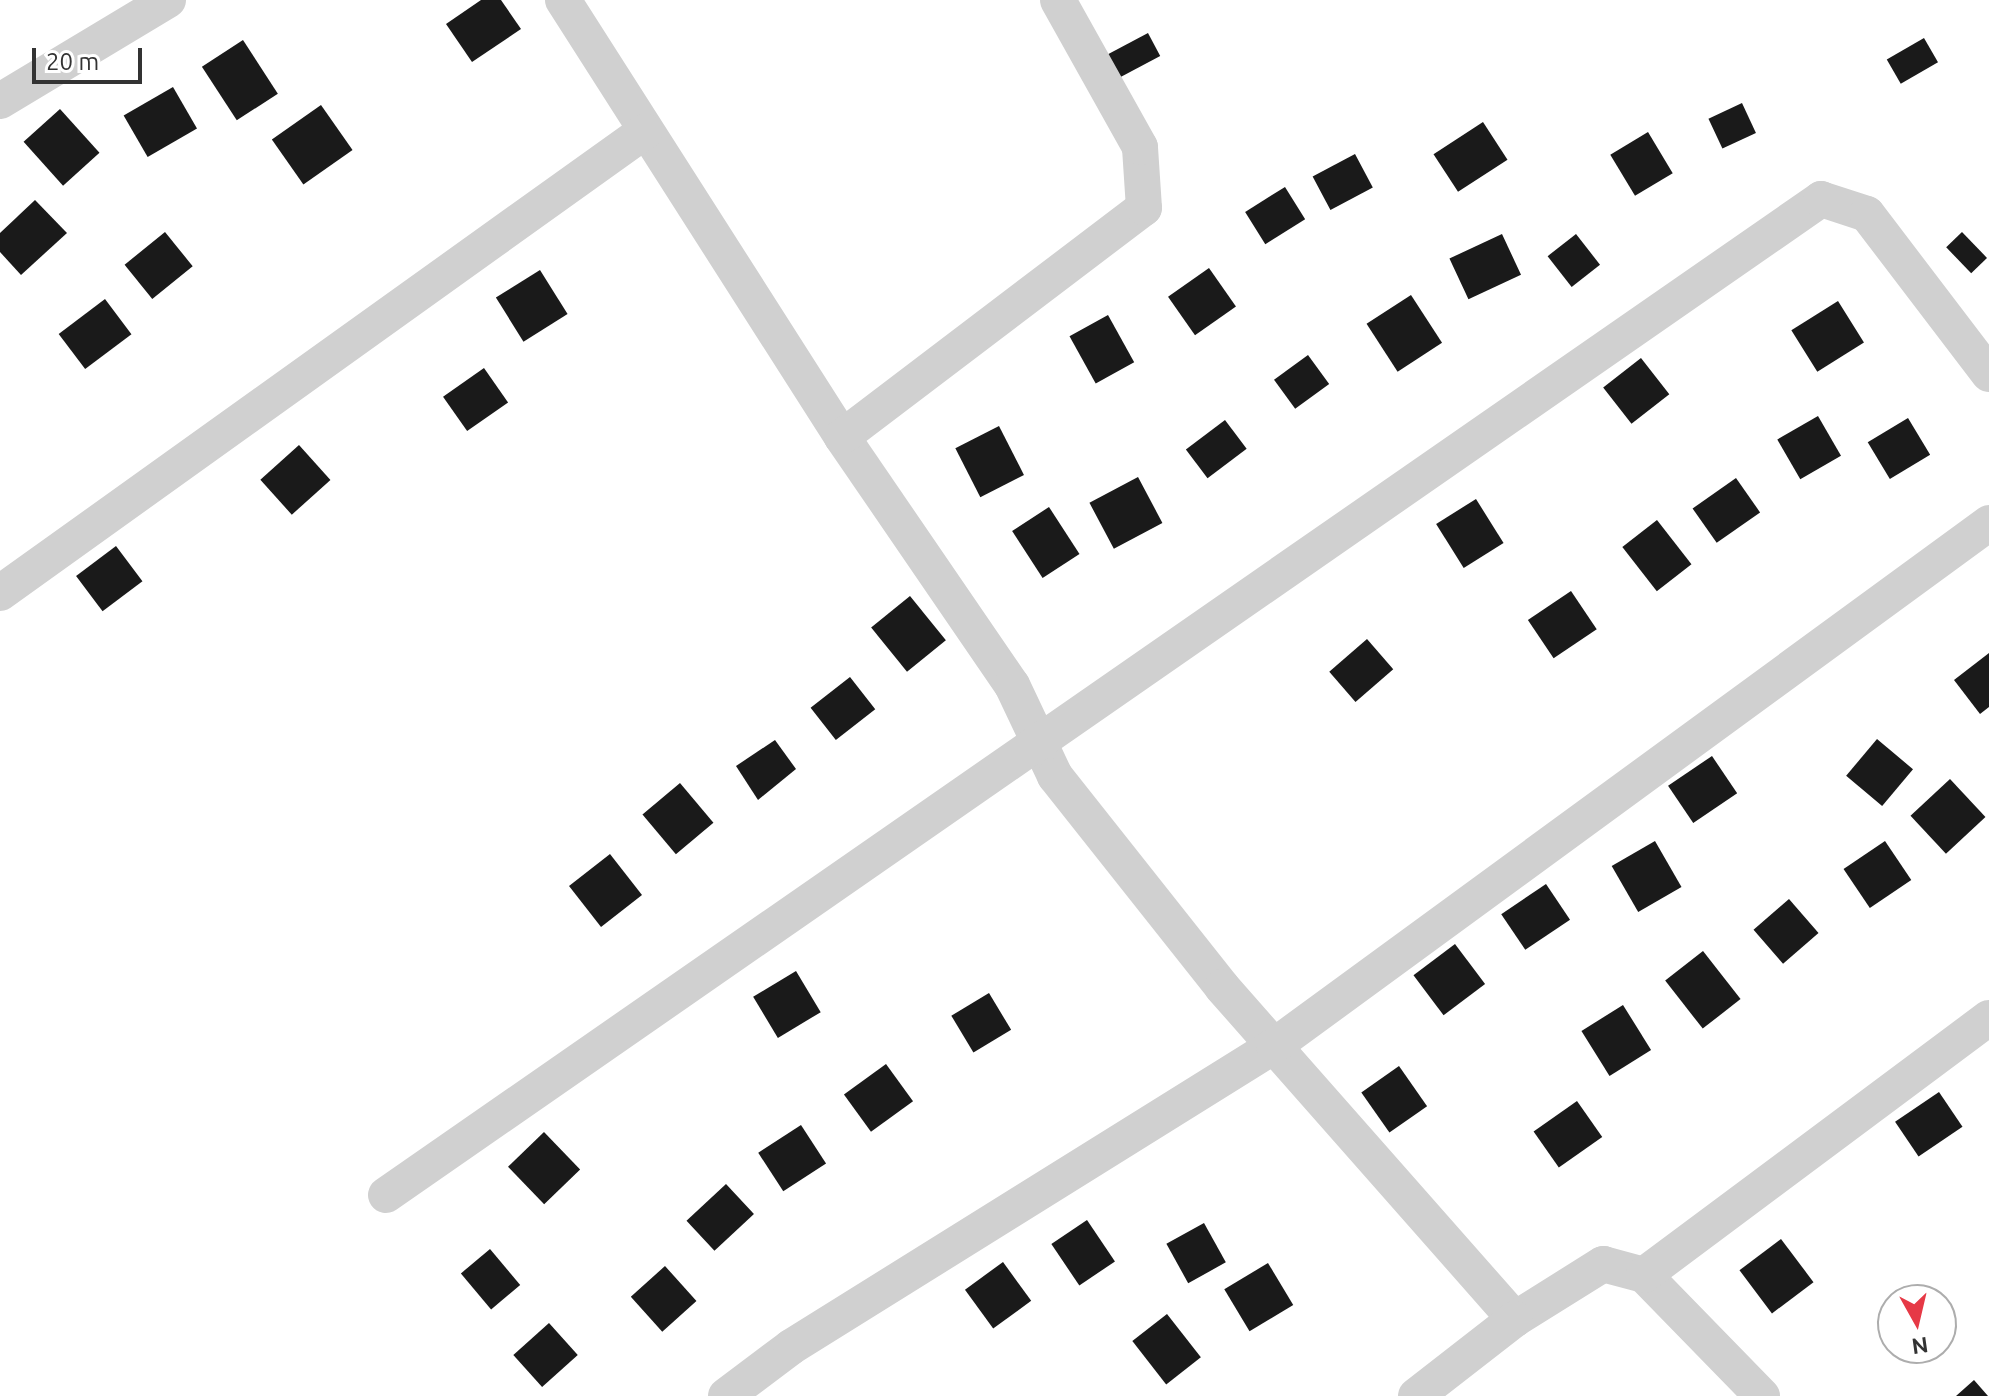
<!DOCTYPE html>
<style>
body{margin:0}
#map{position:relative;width:1989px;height:1396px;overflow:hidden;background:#fff;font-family:Ubuntu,sans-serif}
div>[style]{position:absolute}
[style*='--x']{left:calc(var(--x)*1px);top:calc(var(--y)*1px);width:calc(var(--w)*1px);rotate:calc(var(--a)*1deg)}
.building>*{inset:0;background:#1a1a1a;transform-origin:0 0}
.street>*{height:36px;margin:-18px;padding:0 18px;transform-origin:18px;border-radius:18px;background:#d0d0d0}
span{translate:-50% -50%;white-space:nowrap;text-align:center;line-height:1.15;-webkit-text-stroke:8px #fff;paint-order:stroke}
.north{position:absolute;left:1877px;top:1284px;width:80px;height:80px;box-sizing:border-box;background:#fff;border:2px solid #adadad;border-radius:50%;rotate:172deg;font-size:22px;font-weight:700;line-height:32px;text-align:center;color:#333}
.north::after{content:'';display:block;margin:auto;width:28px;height:36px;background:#e63946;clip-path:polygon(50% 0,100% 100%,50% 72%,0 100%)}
.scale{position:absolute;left:32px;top:48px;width:110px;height:36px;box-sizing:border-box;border:4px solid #333;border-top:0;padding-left:10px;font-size:24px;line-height:28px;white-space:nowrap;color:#333;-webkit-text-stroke:6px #fff;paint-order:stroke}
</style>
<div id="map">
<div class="building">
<i style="clip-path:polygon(481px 0,501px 0,521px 29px,472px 62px,446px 24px)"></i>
<i style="left:1148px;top:33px;width:26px;height:48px;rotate:62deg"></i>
<i style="left:1924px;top:38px;width:28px;height:43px;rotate:60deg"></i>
<i style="left:243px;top:40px;width:64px;height:49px;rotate:57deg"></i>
<i style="left:173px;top:87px;width:48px;height:57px;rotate:60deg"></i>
<i style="left:1742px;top:103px;width:33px;height:37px;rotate:65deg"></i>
<i style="left:321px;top:105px;width:55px;height:60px;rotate:55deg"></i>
<i style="left:60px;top:109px;width:59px;height:49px;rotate:48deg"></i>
<i style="left:1483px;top:122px;width:45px;height:59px;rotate:57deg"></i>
<i style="left:1648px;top:132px;width:48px;height:44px;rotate:59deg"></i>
<i style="left:1355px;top:154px;width:38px;height:48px;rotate:62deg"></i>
<i style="left:1285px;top:187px;width:38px;height:47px;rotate:58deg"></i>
<i style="clip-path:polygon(35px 200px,67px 233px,21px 275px,0 252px,0 233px)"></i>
<i style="left:165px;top:232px;width:44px;height:52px;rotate:51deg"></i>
<i style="left:1962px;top:232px;width:36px;height:22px;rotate:46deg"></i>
<i style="left:1502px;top:234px;width:45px;height:58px;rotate:65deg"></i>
<i style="left:1576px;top:234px;width:39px;height:36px;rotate:52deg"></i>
<i style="left:1209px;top:268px;width:47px;height:50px;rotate:55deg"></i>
<i style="left:540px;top:270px;width:52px;height:52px;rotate:58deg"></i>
<i style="left:1411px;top:295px;width:57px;height:53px;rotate:57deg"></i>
<i style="left:105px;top:299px;width:44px;height:58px;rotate:53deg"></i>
<i style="left:1838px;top:301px;width:49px;height:55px;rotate:58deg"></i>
<i style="left:1108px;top:315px;width:54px;height:44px;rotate:61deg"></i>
<i style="left:1308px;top:355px;width:36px;height:42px;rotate:54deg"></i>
<i style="left:1641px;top:358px;width:46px;height:48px;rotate:52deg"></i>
<i style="left:484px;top:368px;width:42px;height:50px;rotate:55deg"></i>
<i style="left:1818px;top:416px;width:46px;height:47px;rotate:60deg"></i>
<i style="left:1908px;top:418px;width:43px;height:47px;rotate:59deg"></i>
<i style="left:1225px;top:420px;width:36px;height:49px;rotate:53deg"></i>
<i style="left:999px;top:426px;width:55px;height:49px;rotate:63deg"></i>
<i style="left:299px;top:445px;width:47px;height:52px;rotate:48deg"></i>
<i style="left:1138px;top:477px;width:52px;height:55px;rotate:62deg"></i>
<i style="left:1736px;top:478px;width:42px;height:53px;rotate:55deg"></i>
<i style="left:1476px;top:499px;width:52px;height:47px;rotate:58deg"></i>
<i style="left:1049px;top:507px;width:56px;height:44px;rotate:57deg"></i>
<i style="left:1657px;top:520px;width:56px;height:44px;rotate:52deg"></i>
<i style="left:116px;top:546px;width:44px;height:50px;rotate:53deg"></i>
<i style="left:1571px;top:591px;width:46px;height:52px;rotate:56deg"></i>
<i style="left:910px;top:596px;width:57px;height:50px;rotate:51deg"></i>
<i style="left:1367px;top:639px;width:40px;height:50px;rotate:49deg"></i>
<i style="clip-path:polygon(1989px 653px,1989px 707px,1980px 714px,1954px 680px)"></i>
<i style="left:850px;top:677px;width:41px;height:50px;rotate:52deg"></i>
<i style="left:1877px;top:739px;width:47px;height:48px;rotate:40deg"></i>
<i style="clip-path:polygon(775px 740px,796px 769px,758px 800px,736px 766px)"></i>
<i style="left:1712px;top:756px;width:45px;height:53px;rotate:56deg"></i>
<i style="left:1950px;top:779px;width:52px;height:54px;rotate:47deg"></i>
<i style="left:680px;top:783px;width:52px;height:49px;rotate:50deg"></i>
<i style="left:1655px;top:841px;width:53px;height:50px;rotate:60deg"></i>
<i style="left:1885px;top:841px;width:47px;height:50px;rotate:56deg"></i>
<i style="left:610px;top:854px;width:52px;height:52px;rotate:52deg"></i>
<i style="left:1546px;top:884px;width:43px;height:54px;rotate:56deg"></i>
<i style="left:1789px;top:899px;width:45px;height:47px;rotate:49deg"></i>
<i style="left:1455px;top:944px;width:50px;height:52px;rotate:53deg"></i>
<i style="left:1703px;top:951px;width:61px;height:48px;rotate:52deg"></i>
<i style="left:796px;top:971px;width:48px;height:50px;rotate:59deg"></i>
<i style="left:989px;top:993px;width:43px;height:44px;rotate:59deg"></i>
<i style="left:1623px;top:1005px;width:53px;height:49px;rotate:58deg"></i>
<i style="left:886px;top:1064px;width:46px;height:52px;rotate:54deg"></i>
<i style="left:1399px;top:1066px;width:49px;height:46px;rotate:55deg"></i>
<i style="left:1939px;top:1092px;width:42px;height:53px;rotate:56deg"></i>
<i style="left:1577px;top:1101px;width:44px;height:53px;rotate:55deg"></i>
<i style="left:801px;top:1125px;width:46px;height:51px;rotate:57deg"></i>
<i style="left:544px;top:1132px;width:52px;height:50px;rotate:46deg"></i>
<i style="left:726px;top:1184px;width:41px;height:54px;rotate:47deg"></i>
<i style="left:1087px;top:1220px;width:50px;height:43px;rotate:56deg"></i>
<i style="left:1204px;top:1223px;width:45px;height:43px;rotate:61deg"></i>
<i style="left:1781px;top:1239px;width:54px;height:52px;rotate:53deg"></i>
<i style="left:490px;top:1249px;width:47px;height:38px;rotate:50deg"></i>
<i style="left:1003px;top:1262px;width:48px;height:47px;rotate:54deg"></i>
<i style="left:1268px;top:1263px;width:49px;height:51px;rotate:59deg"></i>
<i style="left:665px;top:1266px;width:47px;height:46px;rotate:48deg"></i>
<i style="left:1167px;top:1314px;width:55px;height:44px;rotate:52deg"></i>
<i style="left:549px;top:1323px;width:43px;height:48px;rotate:48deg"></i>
<i style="clip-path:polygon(1974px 1380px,1988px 1396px,1956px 1396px)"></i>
</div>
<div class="street">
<i style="--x:563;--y:0;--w:518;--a:57.44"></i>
<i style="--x:842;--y:437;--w:301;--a:55.6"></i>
<i style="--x:1012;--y:685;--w:101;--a:64.7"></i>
<i style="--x:1055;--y:776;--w:269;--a:51.6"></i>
<i style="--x:1222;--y:987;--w:443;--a:48.6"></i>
<i style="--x:1515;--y:1319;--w:104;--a:-32"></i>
<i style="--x:1603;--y:1264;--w:42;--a:15"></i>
<i style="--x:1644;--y:1275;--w:169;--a:45.7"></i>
<i style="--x:0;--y:101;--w:196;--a:-31"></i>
<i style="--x:842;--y:437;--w:379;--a:-37.2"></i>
<i style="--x:1144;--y:208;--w:61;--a:-93.8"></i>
<i style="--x:1140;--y:147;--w:168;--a:-119.2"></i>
<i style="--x:0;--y:593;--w:793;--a:-35.61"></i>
<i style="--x:386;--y:1195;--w:1747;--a:-34.76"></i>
<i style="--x:1821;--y:199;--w:48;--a:18.1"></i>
<i style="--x:1867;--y:214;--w:201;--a:52.7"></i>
<i style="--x:1644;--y:1275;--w:430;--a:-36.7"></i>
<i style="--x:726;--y:1396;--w:81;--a:-37"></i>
<i style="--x:791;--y:1347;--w:569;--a:-31.93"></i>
<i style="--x:1274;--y:1046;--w:886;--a:-36.18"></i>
<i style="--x:1416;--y:1396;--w:125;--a:-37.9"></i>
</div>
<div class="north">N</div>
<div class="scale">20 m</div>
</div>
